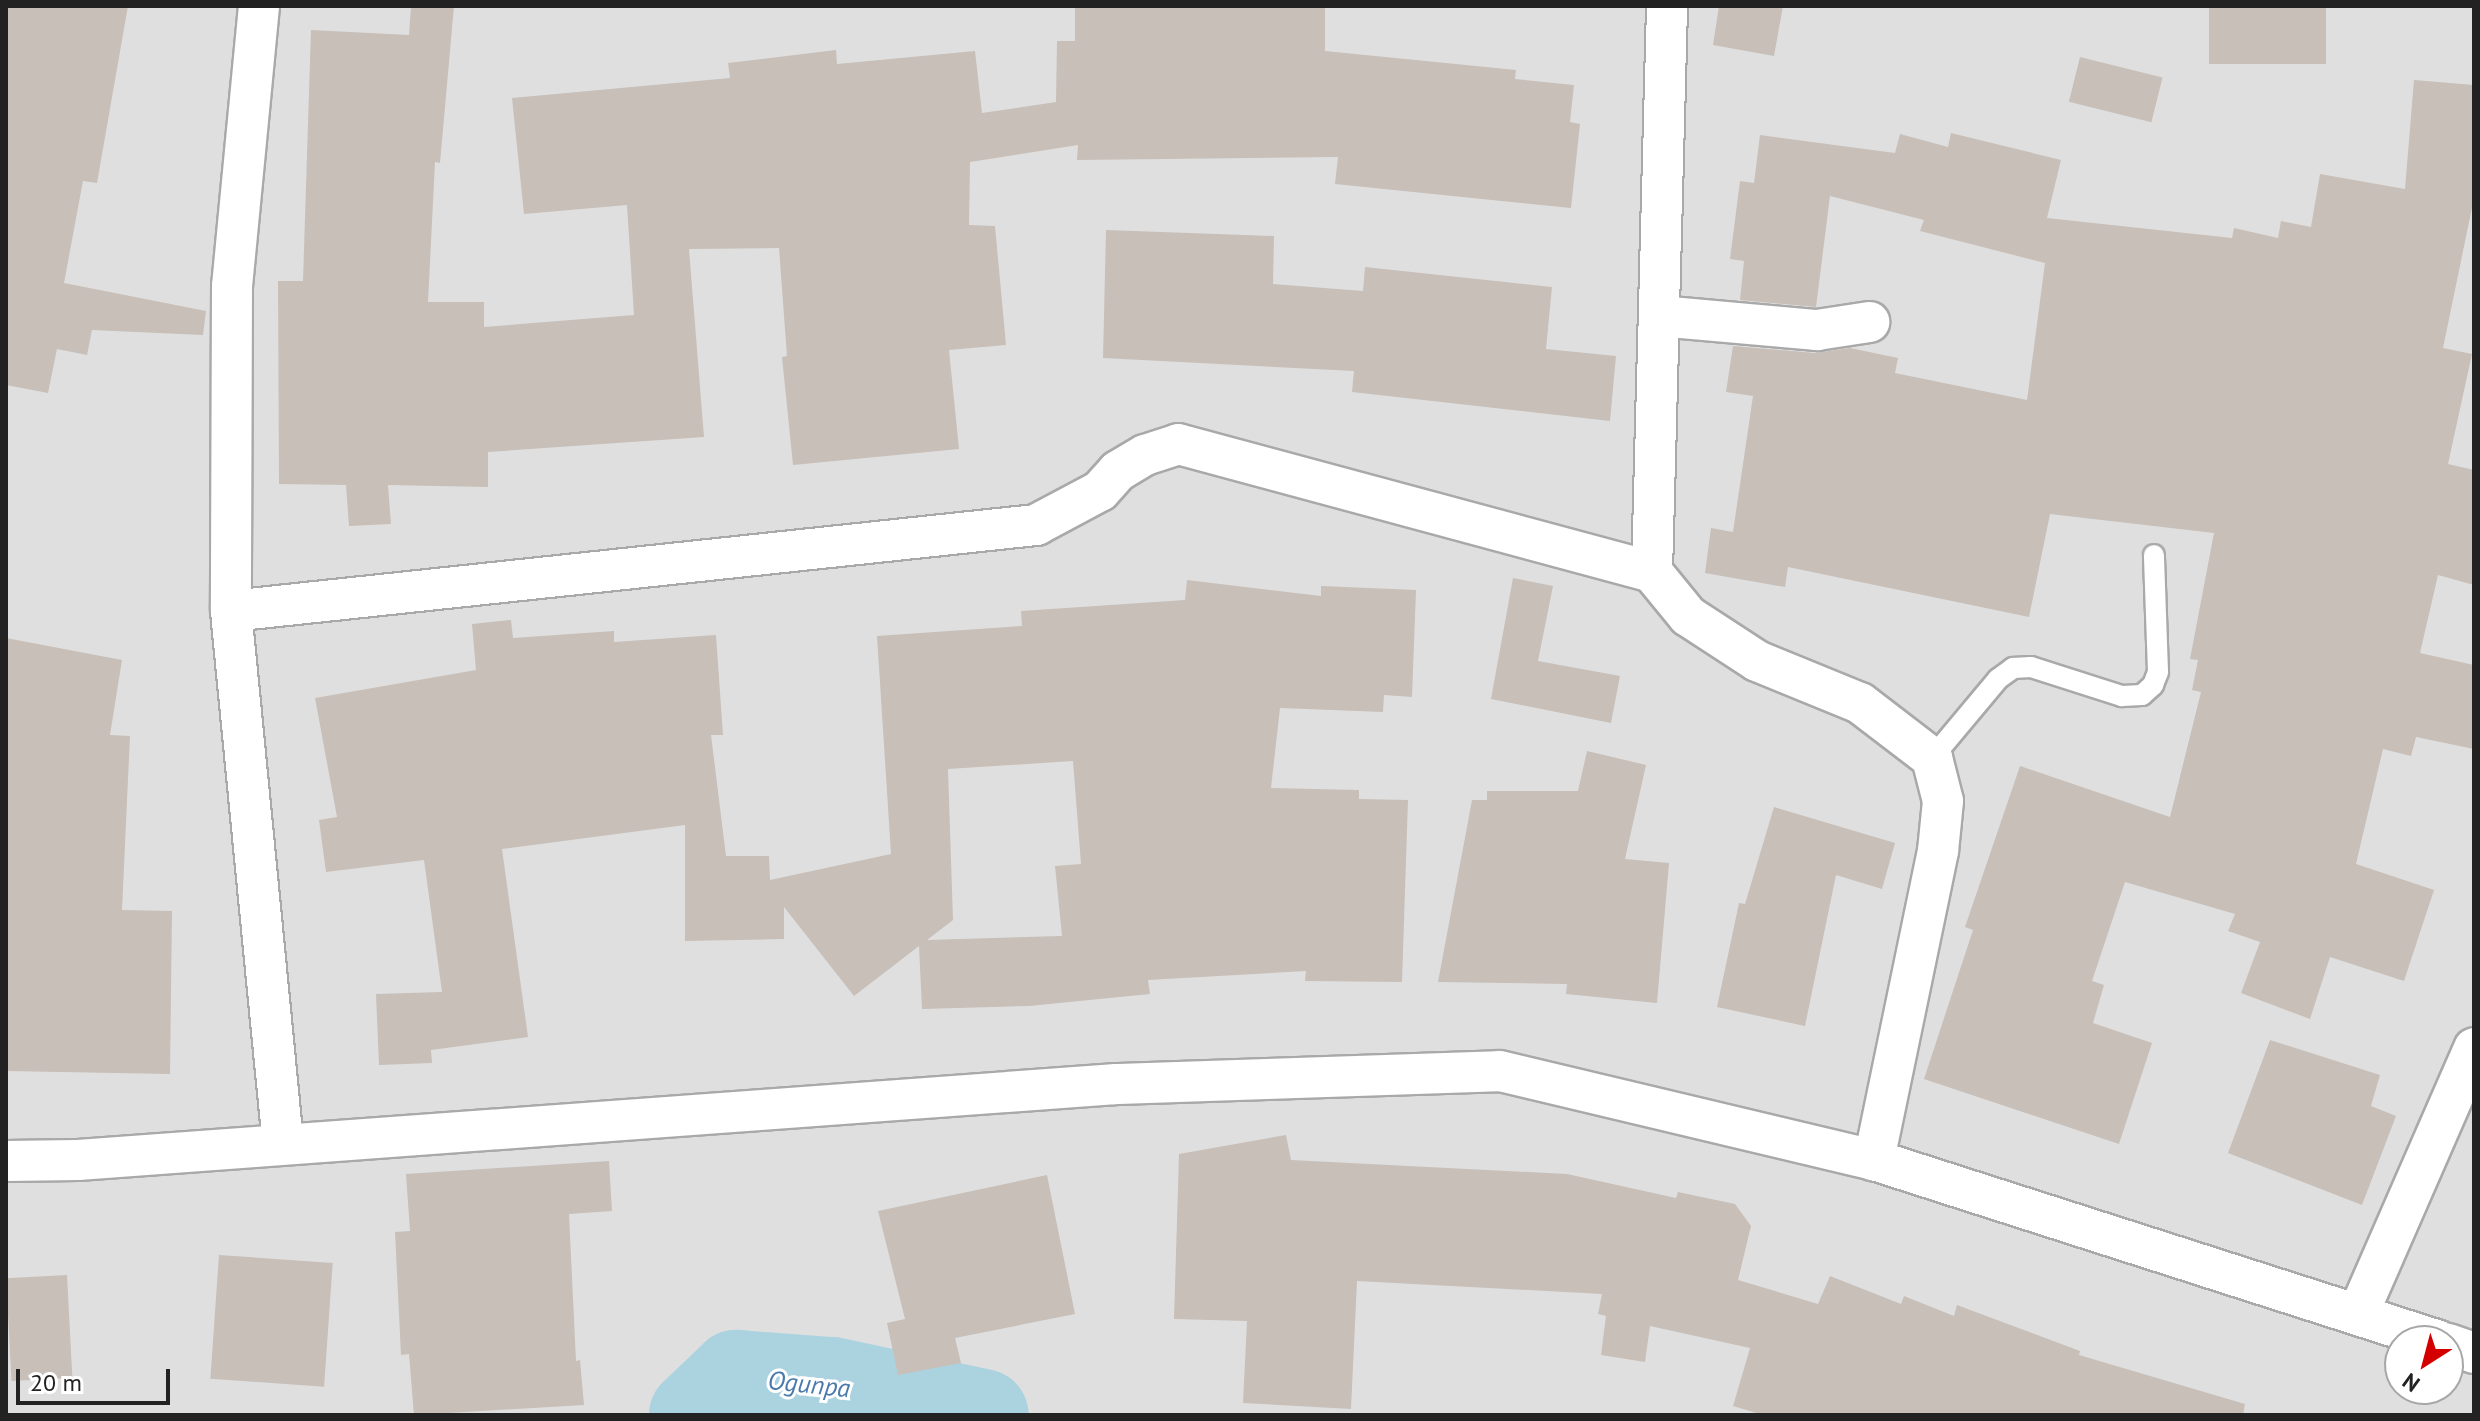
<!DOCTYPE html>
<style>
body{margin:0}
#map{position:relative;width:2480px;height:1421px;overflow:hidden;background:#f2efe9;font-family:"PT Sans",sans-serif}
div>[style]{position:absolute}
[style*='--x']{left:calc(var(--x)*1px);top:calc(var(--y)*1px);width:calc(var(--w)*1px);rotate:calc(var(--a)*1deg)}
.residential>*{inset:0;background:#e0dfdf}
.river>*{height:92px;margin:-46px;padding:0 46px;transform-origin:46px;border-radius:46px;background:#aad3df}
.building>*{inset:0;background:#c7bfb8;transform-origin:0 0}
.roads{filter:drop-shadow(2px 0 #a9a9a9) drop-shadow(-2px 0 #a9a9a9) drop-shadow(0 2px #a9a9a9) drop-shadow(0 -2px #a9a9a9)}
.service>*{height:20px;margin:-10px;padding:0 10px;transform-origin:10px;border-radius:10px;background:#fff}
.minor>*{height:40px;margin:-20px;padding:0 20px;transform-origin:20px;border-radius:20px;background:#fff}
span{translate:-50% -50%;white-space:nowrap;text-align:center;line-height:1.15;-webkit-text-stroke:6px #fff;paint-order:stroke}
.water-label{font-size:26px;color:#4a7aab;font-style:italic}
.frame{position:absolute;inset:0;border:8px solid #222;pointer-events:none}
.north{position:absolute;left:2384px;top:1325px;width:80px;height:80px;box-sizing:border-box;background:#fff;border:2px solid #a7a7a7;border-radius:50%;rotate:216deg;font-size:22px;font-weight:700;line-height:32px;text-align:center;color:#222}
.north::after{content:'';display:block;margin:auto;width:28px;height:36px;background:#d40000;clip-path:polygon(50% 0,100% 100%,50% 72%,0 100%)}
.scale{position:absolute;left:16px;top:1369px;width:154px;height:36px;box-sizing:border-box;border:4px solid #222;border-top:0;padding-left:10px;font-size:24px;line-height:28px;white-space:nowrap;color:#222;-webkit-text-stroke:6px #fff;paint-order:stroke}
</style>
<div id="map">
<div class="residential">
<i style="clip-path:polygon(evenodd,6px 6px,2474px 6px,2474px 1415px,6px 1415px,6px 6px,2400px 1341px,2448px 1341px,2448px 1389px,2400px 1389px,2400px 1341px)"></i>
</div>
<div class="river">
<i style="--x:695;--y:1415;--w:57;--a:-43.6"></i>
<i style="--x:736;--y:1376;--w:96;--a:4.2"></i>
<i style="--x:832;--y:1383;--w:154;--a:12"></i>
</div>
<div class="building">
<i style="clip-path:polygon(6px 6px,128px 6px,97px 183px,83px 181px,64px 283px,206px 311px,203px 335px,92px 330px,87px 355px,57px 349px,48px 393px,6px 385px)"></i>
<i style="clip-path:polygon(411px 6px,454px 6px,440px 163px,435px 162px,428px 302px,484px 302px,484px 327px,634px 315px,627px 205px,524px 214px,512px 98px,730px 78px,728px 63px,836px 50px,837px 64px,975px 51px,982px 113px,1056px 102px,1057px 41px,1075px 41px,1075px 6px,1325px 6px,1325px 51px,1516px 70px,1515px 79px,1574px 85px,1570px 122px,1580px 124px,1571px 208px,1335px 184px,1338px 157px,1077px 160px,1078px 145px,970px 162px,969px 225px,995px 226px,1006px 345px,949px 350px,959px 449px,793px 465px,782px 357px,787px 356px,779px 248px,689px 249px,704px 437px,488px 452px,488px 487px,388px 485px,391px 524px,349px 526px,346px 485px,279px 484px,278px 281px,303px 281px,311px 30px,409px 35px)"></i>
<i style="clip-path:polygon(1719px 6px,1783px 6px,1774px 56px,1713px 45px)"></i>
<i style="left:2209px;top:6px;width:117px;height:58px"></i>
<i style="left:2080px;top:57px;width:85px;height:46px;rotate:14deg"></i>
<i style="clip-path:polygon(2414px 80px,2474px 85px,2474px 198px,2443px 348px,2472px 354px,2448px 464px,2474px 470px,2474px 585px,2438px 575px,2420px 653px,2474px 665px,2474px 749px,2416px 737px,2411px 756px,2383px 749px,2356px 864px,2434px 890px,2404px 981px,2330px 957px,2310px 1019px,2241px 993px,2260px 942px,2228px 931px,2235px 914px,2125px 882px,2092px 981px,2104px 985px,2093px 1023px,2152px 1043px,2119px 1144px,1924px 1079px,1973px 930px,1965px 927px,2020px 766px,2170px 817px,2201px 692px,2192px 690px,2198px 660px,2190px 659px,2214px 533px,2050px 514px,2029px 617px,1788px 567px,1785px 587px,1705px 573px,1711px 528px,1733px 532px,1753px 396px,1726px 392px,1733px 346px,1815px 353px,1850px 348px,1898px 358px,1895px 373px,2027px 400px,2045px 263px,1920px 231px,1924px 220px,1830px 196px,1816px 307px,1740px 300px,1744px 261px,1730px 259px,1740px 181px,1754px 183px,1760px 135px,1895px 153px,1900px 134px,1948px 147px,1951px 133px,2061px 160px,2047px 218px,2232px 238px,2234px 228px,2278px 238px,2281px 221px,2311px 227px,2320px 174px,2405px 189px)"></i>
<i style="clip-path:polygon(1106px 230px,1274px 236px,1273px 284px,1363px 291px,1365px 267px,1552px 287px,1546px 349px,1616px 356px,1610px 421px,1352px 392px,1354px 371px,1103px 358px)"></i>
<i style="clip-path:polygon(1513px 578px,1553px 586px,1538px 661px,1620px 676px,1611px 723px,1491px 699px)"></i>
<i style="clip-path:polygon(evenodd,1187px 580px,1321px 596px,1321px 586px,1416px 590px,1412px 697px,1384px 695px,1383px 712px,1280px 708px,1271px 788px,1359px 790px,1359px 799px,1408px 800px,1402px 982px,1305px 981px,1306px 971px,1148px 980px,1150px 994px,1029px 1006px,922px 1009px,919px 946px,854px 996px,784px 907px,784px 939px,685px 941px,685px 825px,502px 849px,528px 1037px,431px 1050px,432px 1063px,379px 1065px,376px 994px,442px 992px,424px 860px,326px 872px,319px 820px,337px 817px,315px 698px,476px 670px,472px 624px,511px 620px,513px 638px,614px 631px,614px 642px,716px 635px,723px 735px,711px 735px,726px 856px,769px 856px,770px 880px,891px 854px,877px 636px,1022px 626px,1021px 611px,1185px 600px,1187px 580px,1073px 761px,1081px 864px,1055px 866px,1062px 936px,927px 940px,953px 920px,948px 769px,1073px 761px)"></i>
<i style="clip-path:polygon(6px 638px,122px 660px,110px 735px,130px 736px,122px 910px,172px 911px,170px 1074px,6px 1071px)"></i>
<i style="clip-path:polygon(1587px 751px,1646px 765px,1625px 859px,1669px 863px,1657px 1003px,1566px 994px,1567px 984px,1438px 982px,1472px 800px,1487px 800px,1487px 791px,1578px 791px)"></i>
<i style="clip-path:polygon(1774px 807px,1895px 843px,1882px 889px,1836px 875px,1805px 1026px,1717px 1007px,1739px 903px,1745px 904px)"></i>
<i style="clip-path:polygon(2270px 1040px,2380px 1075px,2371px 1106px,2396px 1116px,2362px 1205px,2228px 1153px)"></i>
<i style="clip-path:polygon(1286px 1135px,1291px 1160px,1567px 1174px,1676px 1198px,1678px 1192px,1735px 1204px,1751px 1226px,1738px 1280px,1818px 1304px,1830px 1276px,1901px 1304px,1904px 1296px,1954px 1316px,1957px 1305px,2080px 1351px,2079px 1355px,2245px 1404px,2243px 1415px,1763px 1415px,1733px 1406px,1750px 1348px,1650px 1326px,1645px 1362px,1601px 1355px,1606px 1316px,1598px 1314px,1602px 1294px,1357px 1281px,1351px 1409px,1243px 1403px,1247px 1321px,1174px 1319px,1179px 1154px)"></i>
<i style="clip-path:polygon(609px 1161px,612px 1211px,569px 1214px,576px 1361px,580px 1360px,584px 1405px,414px 1415px,409px 1354px,401px 1355px,395px 1232px,410px 1231px,406px 1174px)"></i>
<i style="clip-path:polygon(1047px 1175px,1075px 1314px,955px 1338px,961px 1363px,898px 1375px,887px 1323px,905px 1319px,878px 1211px)"></i>
<i style="left:219px;top:1255px;width:114px;height:124px;rotate:4deg"></i>
<i style="left:67px;top:1275px;width:103px;height:61px;rotate:87deg"></i>
</div>
<div class="roads">
<div class="service">
<i style="--x:1932;--y:758;--w:103;--a:-50.1"></i>
<i style="--x:1998;--y:679;--w:19;--a:-36"></i>
<i style="--x:2013;--y:668;--w:18;--a:-3"></i>
<i style="--x:2031;--y:667;--w:96;--a:17.7"></i>
<i style="--x:2122;--y:696;--w:20;--a:-3"></i>
<i style="--x:2142;--y:695;--w:15;--a:-42"></i>
<i style="--x:2153;--y:685;--w:14;--a:-69"></i>
<i style="--x:2158;--y:672;--w:117;--a:-92"></i>
</div>
<div class="minor">
<i style="--x:259;--y:6;--w:281;--a:95.5"></i>
<i style="--x:232;--y:286;--w:325;--a:90.2"></i>
<i style="--x:231;--y:611;--w:535;--a:84.42"></i>
<i style="--x:1659;--y:316;--w:159;--a:5.1"></i>
<i style="--x:1817;--y:330;--w:53;--a:-8.7"></i>
<i style="--x:1652;--y:572;--w:566;--a:-88.48"></i>
<i style="--x:231;--y:611;--w:810;--a:-6.1"></i>
<i style="--x:1036;--y:525;--w:72;--a:-28"></i>
<i style="--x:1100;--y:491;--w:27;--a:-48"></i>
<i style="--x:1118;--y:471;--w:31;--a:-31"></i>
<i style="--x:1145;--y:455;--w:35;--a:-18"></i>
<i style="--x:1178;--y:444;--w:491;--a:15.1"></i>
<i style="--x:1652;--y:572;--w:57;--a:50.7"></i>
<i style="--x:1688;--y:616;--w:82;--a:33.1"></i>
<i style="--x:1757;--y:661;--w:111;--a:22.2"></i>
<i style="--x:1860;--y:703;--w:91;--a:37.4"></i>
<i style="--x:1932;--y:758;--w:44;--a:75.7"></i>
<i style="--x:1943;--y:801;--w:50;--a:95.7"></i>
<i style="--x:1938;--y:851;--w:316;--a:101.7"></i>
<i style="--x:6;--y:1161;--w:72;--a:-0.8"></i>
<i style="--x:78;--y:1160;--w:1041;--a:-4.19"></i>
<i style="--x:1116;--y:1084;--w:384;--a:-1.9"></i>
<i style="--x:1500;--y:1071;--w:384;--a:13.4"></i>
<i style="--x:1874;--y:1160;--w:593;--a:17.76"></i>
<i style="--x:2358;--y:1314;--w:290;--a:-66.4"></i>
<i style="--x:2448;--y:1344;--w:28;--a:19"></i>
</div>
</div>
<div class="water-label">
<span style="left:809px;top:1384px;rotate:6deg">Ogunpa</span>
</div>
<div class="frame"></div>
<div class="north">N</div>
<div class="scale">20 m</div>
</div>
